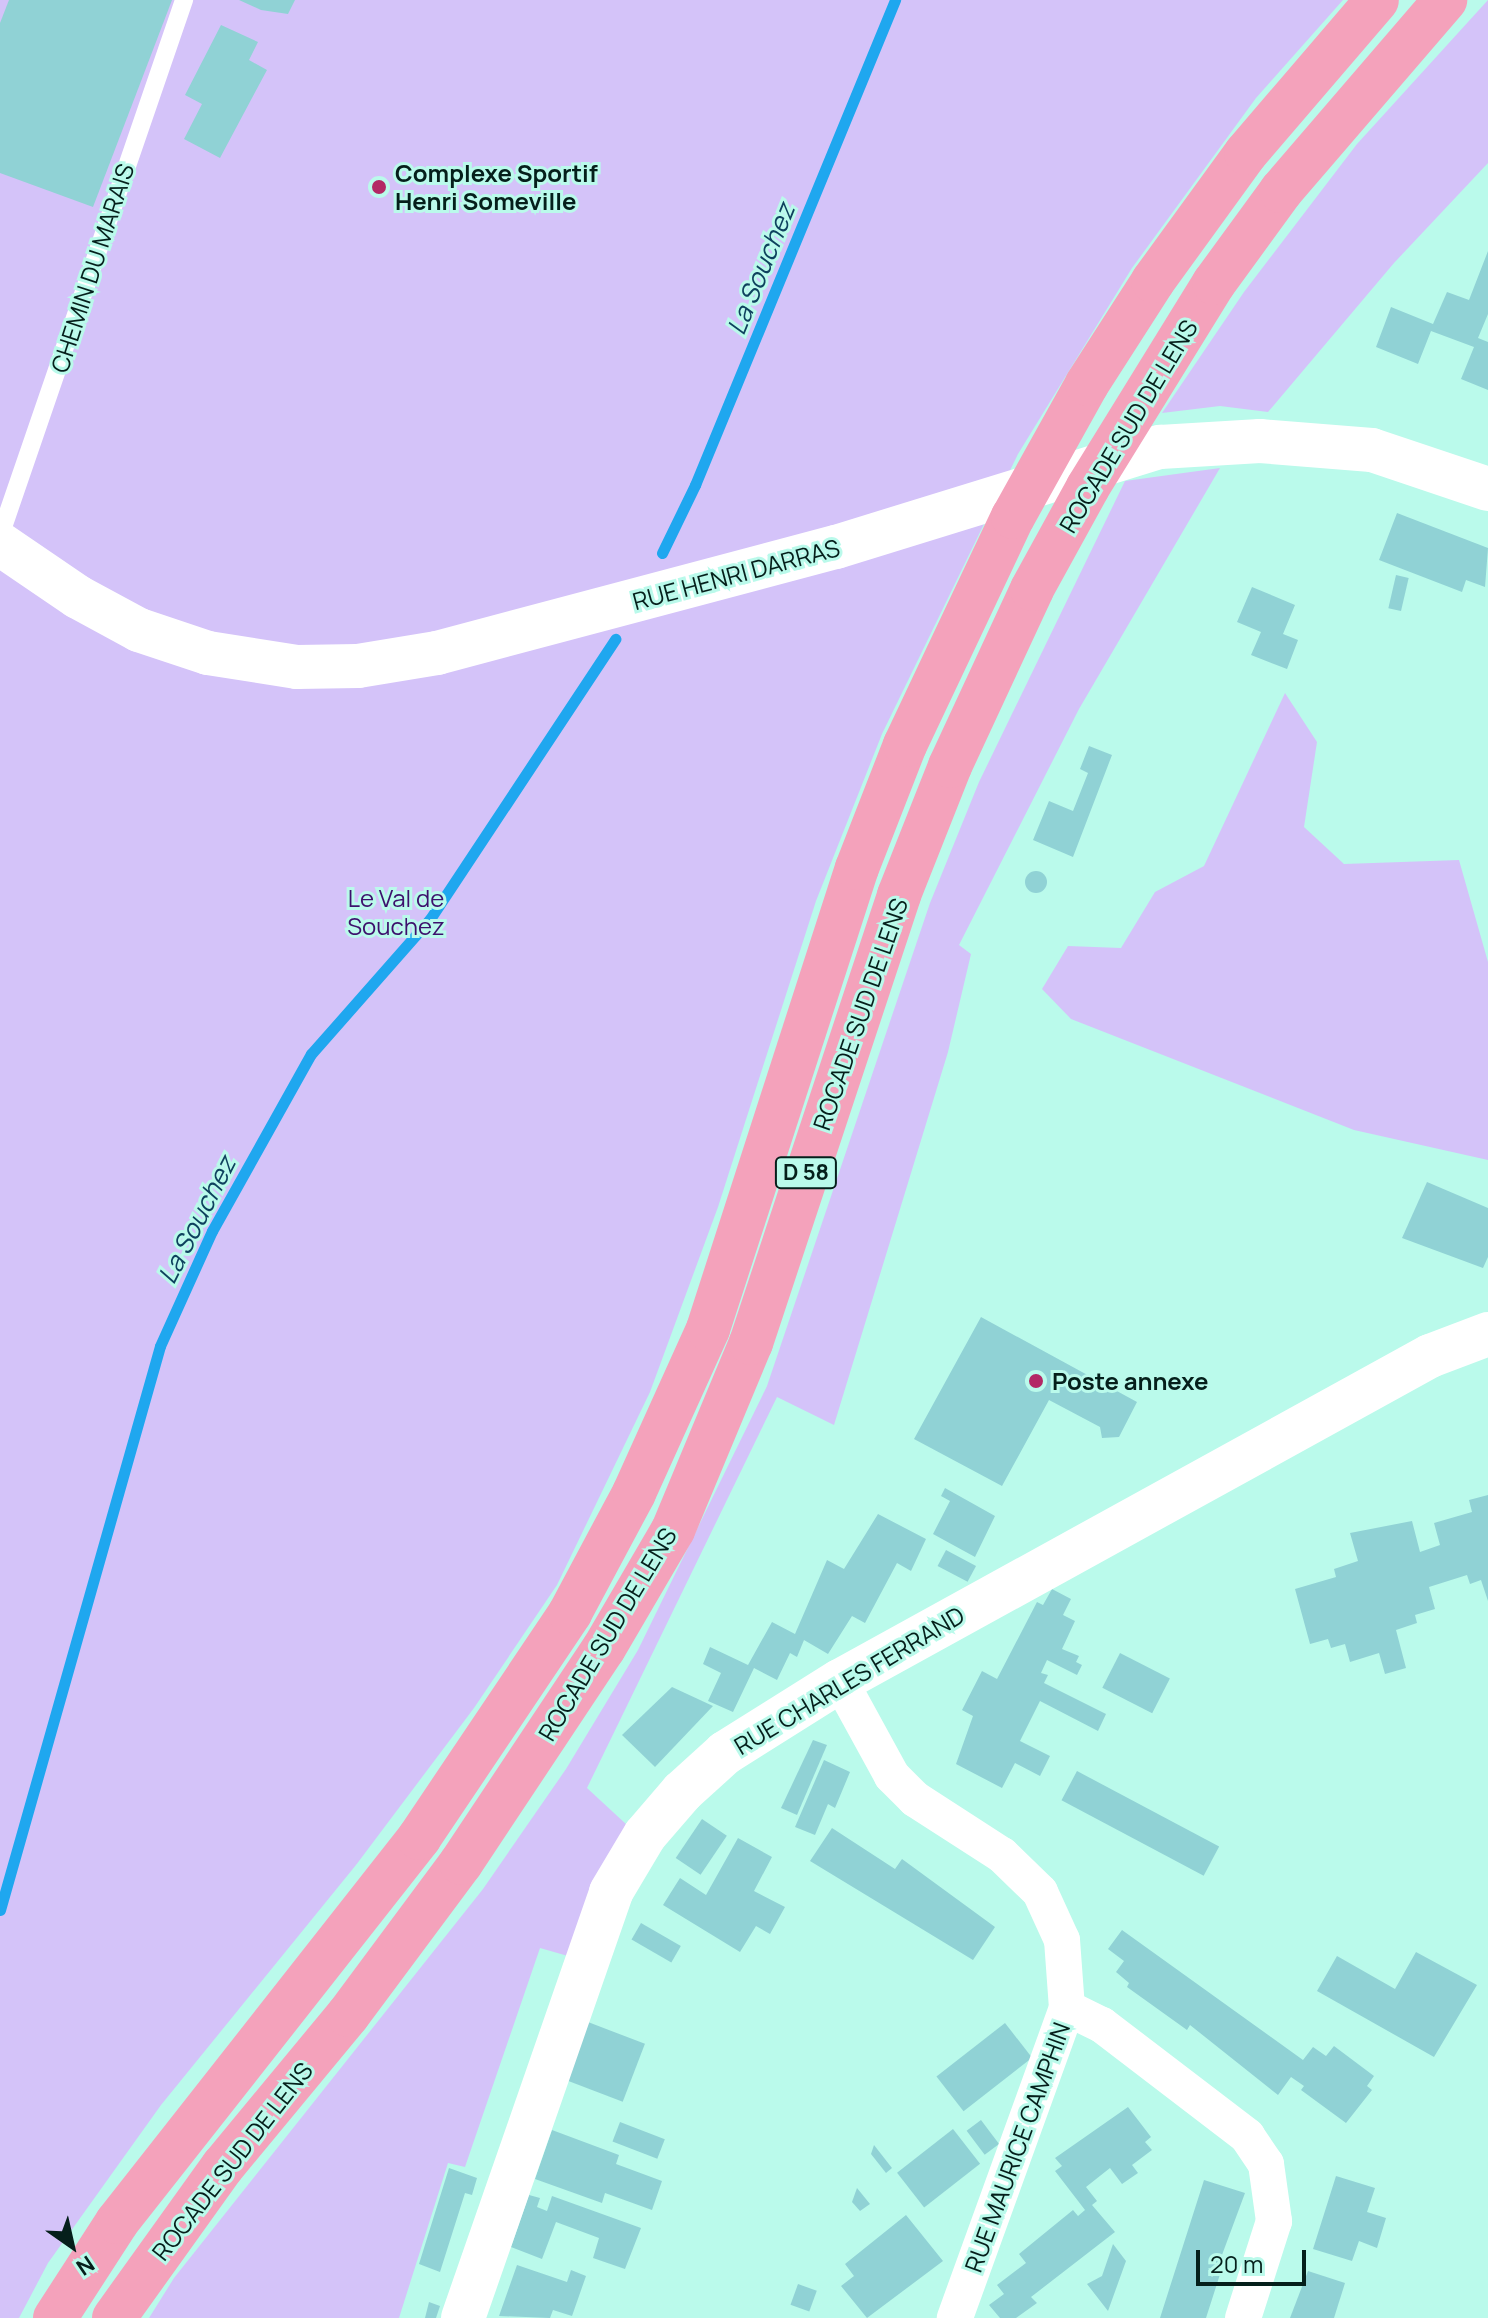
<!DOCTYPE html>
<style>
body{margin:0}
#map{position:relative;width:1488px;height:2318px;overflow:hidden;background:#bafaeb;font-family:Manrope,sans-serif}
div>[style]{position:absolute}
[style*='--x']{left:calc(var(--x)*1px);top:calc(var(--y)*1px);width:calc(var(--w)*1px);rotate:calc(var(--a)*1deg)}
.green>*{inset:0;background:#d4c3f9}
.stream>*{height:11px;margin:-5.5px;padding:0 5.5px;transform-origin:5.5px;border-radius:5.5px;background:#1fa7ef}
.building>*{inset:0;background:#90d2d5;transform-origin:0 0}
.round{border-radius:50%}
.lane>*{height:18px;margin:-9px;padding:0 9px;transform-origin:9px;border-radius:9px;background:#fff}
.street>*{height:36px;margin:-18px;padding:0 18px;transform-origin:18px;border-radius:18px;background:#fff}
.secondary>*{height:44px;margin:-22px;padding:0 22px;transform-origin:22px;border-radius:22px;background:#fff}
.highway>*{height:44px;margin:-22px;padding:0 22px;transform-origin:22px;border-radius:22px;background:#f4a2bb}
.dots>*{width:22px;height:22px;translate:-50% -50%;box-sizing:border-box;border:4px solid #bafaeb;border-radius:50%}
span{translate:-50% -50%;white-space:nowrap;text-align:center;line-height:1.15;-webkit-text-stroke:6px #bafaeb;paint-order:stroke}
.shield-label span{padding:2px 6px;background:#bafaeb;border:2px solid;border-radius:6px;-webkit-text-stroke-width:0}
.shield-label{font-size:22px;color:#051f1b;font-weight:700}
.poi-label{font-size:24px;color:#051f1b;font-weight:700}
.left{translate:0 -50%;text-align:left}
.street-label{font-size:24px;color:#051f1b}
.park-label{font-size:24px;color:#3d106c}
.water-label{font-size:26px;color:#0f415e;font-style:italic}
.north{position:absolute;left:32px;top:2206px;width:80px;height:80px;-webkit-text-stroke:6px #bafaeb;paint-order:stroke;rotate:146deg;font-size:22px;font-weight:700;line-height:32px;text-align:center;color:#051f1b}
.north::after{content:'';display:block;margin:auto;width:28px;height:36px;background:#051f1b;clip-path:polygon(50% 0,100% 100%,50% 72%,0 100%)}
.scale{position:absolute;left:1196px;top:2250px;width:110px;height:36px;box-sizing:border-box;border:4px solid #051f1b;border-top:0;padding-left:10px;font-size:24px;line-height:28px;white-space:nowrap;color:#051f1b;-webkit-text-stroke:6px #bafaeb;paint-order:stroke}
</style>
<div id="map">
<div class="green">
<i style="clip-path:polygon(0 0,1343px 0,1256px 98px,1132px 268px,1018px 454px,882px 734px,816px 901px,718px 1207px,650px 1392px,557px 1585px,474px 1708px,356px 1865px,161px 2105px,48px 2263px,19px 2318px,0 2318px)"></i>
<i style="clip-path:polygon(1488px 0,1488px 163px,1394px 263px,1268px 412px,1220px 406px,1162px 413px,1244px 292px,1357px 144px)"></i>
<i style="clip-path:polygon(1220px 468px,1079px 709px,959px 945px,971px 954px,948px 1052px,834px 1425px,777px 1397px,587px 1788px,627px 1825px,568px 1956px,540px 1948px,465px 2167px,448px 2163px,399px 2318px,149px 2318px,174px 2278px,483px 1889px,566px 1769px,638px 1650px,767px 1386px,930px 903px,979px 782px,1125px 481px)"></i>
<i style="clip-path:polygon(1285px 693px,1317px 742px,1304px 827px,1344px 864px,1459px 860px,1488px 962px,1488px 1160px,1354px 1130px,1071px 1019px,1042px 989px,1068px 946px,1121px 948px,1155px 892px,1204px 866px)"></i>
</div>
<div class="stream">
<i style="--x:662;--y:553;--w:76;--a:-64.1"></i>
<i style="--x:695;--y:485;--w:525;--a:-67.59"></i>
<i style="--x:0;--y:1910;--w:586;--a:-74.16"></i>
<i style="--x:160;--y:1346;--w:126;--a:-65.7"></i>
<i style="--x:212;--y:1231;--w:203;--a:-60.8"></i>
<i style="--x:311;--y:1054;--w:180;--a:-48.6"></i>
<i style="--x:430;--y:919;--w:336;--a:-56.5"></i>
</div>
<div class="building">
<i style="clip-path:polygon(9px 0,172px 0,93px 207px,0 173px,0 23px)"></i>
<i style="clip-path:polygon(239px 0,295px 0,288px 14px,261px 10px)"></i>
<i style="clip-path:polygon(221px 25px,258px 42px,249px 60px,267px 70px,220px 158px,184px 139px,202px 104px,185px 95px)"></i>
<i style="clip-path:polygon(1488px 251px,1488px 314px,1478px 338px,1488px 342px,1488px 390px,1461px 379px,1474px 347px,1431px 331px,1418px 364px,1376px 347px,1391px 307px,1433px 324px,1447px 292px,1469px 300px)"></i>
<i style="clip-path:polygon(1397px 513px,1488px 548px,1485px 587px,1466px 580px,1462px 592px,1379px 560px)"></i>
<i style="left:1396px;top:575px;width:13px;height:34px;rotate:13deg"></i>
<i style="clip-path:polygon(1252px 587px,1295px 605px,1283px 634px,1298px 640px,1287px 669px,1251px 655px,1261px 632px,1237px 622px)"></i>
<i style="clip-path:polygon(1089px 746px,1112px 755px,1073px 857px,1033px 840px,1049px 801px,1073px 811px,1088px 773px,1080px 769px)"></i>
<i class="round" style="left:1025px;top:871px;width:22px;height:22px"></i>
<i style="clip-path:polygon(1427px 1182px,1488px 1208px,1488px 1257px,1483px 1268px,1402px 1238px)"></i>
<i style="clip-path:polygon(981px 1317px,1137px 1402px,1119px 1437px,1102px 1438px,1100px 1427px,1049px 1400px,1002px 1486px,914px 1439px)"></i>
<i style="clip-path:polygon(945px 1488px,995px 1516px,975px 1557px,933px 1534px,950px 1501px,941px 1496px)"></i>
<i style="clip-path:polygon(1488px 1495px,1488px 1601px,1481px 1580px,1470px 1584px,1467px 1575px,1429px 1587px,1435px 1609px,1415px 1615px,1417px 1623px,1396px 1630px,1406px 1668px,1385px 1674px,1379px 1653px,1350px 1662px,1345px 1644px,1331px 1648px,1328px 1639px,1310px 1644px,1295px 1589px,1336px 1577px,1334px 1569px,1358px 1561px,1350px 1533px,1412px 1521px,1420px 1552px,1440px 1545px,1434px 1523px,1472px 1512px,1469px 1500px)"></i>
<i style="clip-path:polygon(878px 1514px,926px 1539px,911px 1571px,897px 1563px,865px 1623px,852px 1616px,828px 1654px,804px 1640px,797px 1657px,790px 1653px,777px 1680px,754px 1668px,733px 1712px,708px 1701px,721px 1673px,703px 1664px,710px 1647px,748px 1665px,772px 1622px,795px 1634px,827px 1560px,844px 1569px)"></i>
<i style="left:946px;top:1550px;width:34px;height:18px;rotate:28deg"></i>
<i style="clip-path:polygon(1052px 1589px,1071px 1599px,1063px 1615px,1075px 1621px,1062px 1649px,1079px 1656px,1076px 1662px,1082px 1665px,1077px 1675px,1047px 1660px,1041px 1673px,1048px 1675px,1044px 1683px,1106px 1714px,1098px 1731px,1040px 1701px,1020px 1741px,1050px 1756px,1040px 1776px,1015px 1763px,1002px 1788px,956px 1764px,973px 1716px,962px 1710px,982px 1671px,997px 1679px,1037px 1602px,1043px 1605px)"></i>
<i style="left:1120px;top:1653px;width:56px;height:39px;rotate:27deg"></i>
<i style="clip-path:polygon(672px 1687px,713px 1706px,655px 1767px,622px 1735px)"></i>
<i style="clip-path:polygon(813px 1740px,827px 1745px,797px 1815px,781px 1808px)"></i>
<i style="clip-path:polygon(824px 1760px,850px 1772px,835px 1808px,828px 1804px,815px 1835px,795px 1827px)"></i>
<i style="left:1077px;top:1771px;width:161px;height:33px;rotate:28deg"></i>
<i style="left:702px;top:1819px;width:30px;height:47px;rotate:34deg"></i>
<i style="clip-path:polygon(832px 1828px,895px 1869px,902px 1859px,995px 1927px,973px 1960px,810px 1861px)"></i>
<i style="clip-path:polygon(738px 1838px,772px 1857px,754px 1891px,785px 1907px,770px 1934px,756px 1926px,740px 1952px,663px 1905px,680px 1878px,706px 1895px)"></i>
<i style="left:641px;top:1923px;width:46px;height:19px;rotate:30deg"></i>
<i style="clip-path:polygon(1122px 1930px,1303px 2060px,1313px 2047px,1326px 2056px,1334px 2046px,1374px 2076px,1367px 2086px,1372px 2090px,1346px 2123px,1301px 2090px,1304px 2086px,1291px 2077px,1278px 2095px,1190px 2025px,1187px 2030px,1127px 1987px,1129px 1983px,1116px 1972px,1124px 1961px,1108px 1949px)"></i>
<i style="clip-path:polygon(1416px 1952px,1477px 1985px,1434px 2057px,1317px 1991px,1337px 1956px,1395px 1989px)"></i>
<i style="left:588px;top:2022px;width:61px;height:62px;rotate:21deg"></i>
<i style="left:1005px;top:2023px;width:44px;height:87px;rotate:52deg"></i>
<i style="clip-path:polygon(1128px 2107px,1151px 2137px,1145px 2142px,1152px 2150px,1132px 2165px,1138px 2173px,1122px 2184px,1110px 2168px,1086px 2187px,1097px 2201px,1092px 2205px,1115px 2232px,1031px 2297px,1037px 2303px,1016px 2318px,1000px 2318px,989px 2305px,1004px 2294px,997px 2285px,1026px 2263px,1019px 2254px,1073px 2210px,1078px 2216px,1085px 2210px,1055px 2171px,1062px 2166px,1055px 2158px)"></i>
<i style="left:981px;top:2120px;width:30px;height:18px;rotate:53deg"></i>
<i style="left:620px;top:2122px;width:48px;height:21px;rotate:21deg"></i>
<i style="left:953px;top:2129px;width:44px;height:71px;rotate:52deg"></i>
<i style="clip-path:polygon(552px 2130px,619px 2155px,616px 2164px,662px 2181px,652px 2210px,605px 2193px,602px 2203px,535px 2179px)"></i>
<i style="clip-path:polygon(874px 2145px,892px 2168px,886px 2173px,871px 2154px)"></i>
<i style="clip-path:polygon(449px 2168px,477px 2178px,472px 2195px,465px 2193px,440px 2272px,419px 2264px)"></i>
<i style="clip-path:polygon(1336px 2176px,1375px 2188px,1367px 2212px,1386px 2218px,1377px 2248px,1359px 2241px,1352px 2261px,1313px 2249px)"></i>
<i style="clip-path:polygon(1204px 2180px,1245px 2193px,1219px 2263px,1223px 2265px,1206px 2318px,1160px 2318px)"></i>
<i style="clip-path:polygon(857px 2188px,870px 2204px,860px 2211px,852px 2202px)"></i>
<i style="clip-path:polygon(529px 2195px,540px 2198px,537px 2207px,547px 2211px,552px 2196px,641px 2228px,625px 2269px,593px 2258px,599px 2238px,556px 2222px,542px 2259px,511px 2247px)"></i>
<i style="clip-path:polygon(906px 2215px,943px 2261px,867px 2318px,841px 2286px,854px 2276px,845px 2264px)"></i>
<i style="clip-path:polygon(1113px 2244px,1126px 2261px,1108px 2311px,1087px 2284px,1102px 2276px)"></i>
<i style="clip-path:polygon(517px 2265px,567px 2282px,571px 2270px,586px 2276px,572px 2316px,553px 2310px,550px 2318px,499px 2316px)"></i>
<i style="clip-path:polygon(1308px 2271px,1345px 2283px,1334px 2318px,1290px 2318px)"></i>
<i style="left:798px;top:2284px;width:20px;height:22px;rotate:20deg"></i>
<i style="clip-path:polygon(429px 2302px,440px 2306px,436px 2318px,425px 2318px)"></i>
</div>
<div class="lane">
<i style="--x:0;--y:536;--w:567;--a:-71.05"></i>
</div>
<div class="street">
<i style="--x:840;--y:1681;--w:108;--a:61.3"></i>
<i style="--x:892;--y:1776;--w:33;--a:45"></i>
<i style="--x:915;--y:1799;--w:103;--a:32.8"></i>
<i style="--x:1002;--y:1855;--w:53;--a:44.2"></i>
<i style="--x:1040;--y:1892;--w:53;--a:65.4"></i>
<i style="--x:1062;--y:1940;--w:68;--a:85.8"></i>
<i style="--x:1067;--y:2008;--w:330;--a:109.9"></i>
<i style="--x:1067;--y:2008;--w:39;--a:26"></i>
<i style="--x:1102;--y:2025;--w:183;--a:37.4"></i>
<i style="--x:1247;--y:2136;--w:34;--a:56"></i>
<i style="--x:1266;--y:2164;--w:58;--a:82"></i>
<i style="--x:1274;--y:2221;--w:102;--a:107.7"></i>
</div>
<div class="secondary">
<i style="--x:0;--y:544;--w:94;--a:34.2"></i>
<i style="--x:78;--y:597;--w:69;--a:28.4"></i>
<i style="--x:139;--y:630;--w:73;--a:18.4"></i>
<i style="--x:208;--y:653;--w:90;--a:8.9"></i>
<i style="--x:297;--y:667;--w:61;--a:-0.9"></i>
<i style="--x:358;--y:666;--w:80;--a:-9.3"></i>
<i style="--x:437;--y:653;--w:413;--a:-14.9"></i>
<i style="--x:836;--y:547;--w:339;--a:-17.2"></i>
<i style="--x:1160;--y:447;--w:100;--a:-3.4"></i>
<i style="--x:1260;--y:441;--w:112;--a:4.6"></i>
<i style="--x:1372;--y:450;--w:122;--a:18.6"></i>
<i style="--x:463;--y:2318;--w:451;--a:-70.8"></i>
<i style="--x:611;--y:1892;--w:66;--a:-59.2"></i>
<i style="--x:645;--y:1835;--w:57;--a:-49.3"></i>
<i style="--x:682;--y:1792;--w:58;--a:-42.2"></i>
<i style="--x:725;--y:1753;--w:136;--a:-32.1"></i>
<i style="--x:840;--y:1681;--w:674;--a:-28.85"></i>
<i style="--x:1430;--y:1356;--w:62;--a:-20.8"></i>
</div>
<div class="highway">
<i style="--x:55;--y:2318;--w:114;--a:-57.1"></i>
<i style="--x:117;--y:2222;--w:489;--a:-51.8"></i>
<i style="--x:419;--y:1838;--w:271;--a:-56.1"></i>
<i style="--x:570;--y:1613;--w:136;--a:-61.9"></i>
<i style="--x:634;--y:1493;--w:180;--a:-65.7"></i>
<i style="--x:708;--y:1329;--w:484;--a:-72.1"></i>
<i style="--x:857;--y:868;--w:132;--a:-68.7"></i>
<i style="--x:905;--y:745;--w:252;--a:-64.7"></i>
<i style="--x:1013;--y:517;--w:152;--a:-60.9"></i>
<i style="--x:1087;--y:384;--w:122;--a:-57.3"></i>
<i style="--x:1153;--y:281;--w:158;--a:-54"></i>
<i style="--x:1246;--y:153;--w:201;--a:-49.4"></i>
<i style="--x:114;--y:2318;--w:187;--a:-54.4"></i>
<i style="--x:223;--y:2166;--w:196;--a:-50.4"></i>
<i style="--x:348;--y:2015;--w:189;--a:-53.4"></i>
<i style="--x:461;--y:1863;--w:258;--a:-56.4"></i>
<i style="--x:604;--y:1648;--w:137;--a:-59.7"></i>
<i style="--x:673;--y:1530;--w:203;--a:-67.4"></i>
<i style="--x:751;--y:1343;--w:472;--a:-71.7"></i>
<i style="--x:899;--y:895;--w:139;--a:-68.4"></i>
<i style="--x:950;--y:766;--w:195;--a:-65.1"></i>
<i style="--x:1032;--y:589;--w:116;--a:-61.2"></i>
<i style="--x:1088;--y:487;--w:240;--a:-58.3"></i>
<i style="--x:1214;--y:283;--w:114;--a:-53.9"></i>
<i style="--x:1281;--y:191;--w:252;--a:-49.3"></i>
</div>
<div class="dots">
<i style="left:379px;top:187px;background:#b32865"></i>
<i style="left:1036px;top:1381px;background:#b32865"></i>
</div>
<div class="shield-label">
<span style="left:806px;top:1173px">D 58</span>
</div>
<div class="poi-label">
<span class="left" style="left:395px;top:187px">Complexe Sportif<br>Henri Someville</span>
<span class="left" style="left:1052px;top:1381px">Poste annexe</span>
</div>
<div class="street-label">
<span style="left:92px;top:268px;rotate:-72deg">CHEMIN DU MARAIS</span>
<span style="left:1128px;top:426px;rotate:-59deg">ROCADE SUD DE LENS</span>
<span style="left:736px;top:574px;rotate:-15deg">RUE HENRI DARRAS</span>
<span style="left:860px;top:1014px;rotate:-71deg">ROCADE SUD DE LENS</span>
<span style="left:607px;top:1634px;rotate:-59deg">ROCADE SUD DE LENS</span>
<span style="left:849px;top:1680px;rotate:-31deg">RUE CHARLES FERRAND</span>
<span style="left:1017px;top:2147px;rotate:-70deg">RUE MAURICE CAMPHIN</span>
<span style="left:232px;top:2161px;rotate:-52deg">ROCADE SUD DE LENS</span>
</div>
<div class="park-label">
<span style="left:396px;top:912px">Le Val de<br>Souchez</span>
</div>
<div class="water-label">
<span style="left:761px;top:269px;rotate:-68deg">La Souchez</span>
<span style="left:197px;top:1220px;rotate:-63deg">La Souchez</span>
</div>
<div class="north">N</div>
<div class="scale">20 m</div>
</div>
